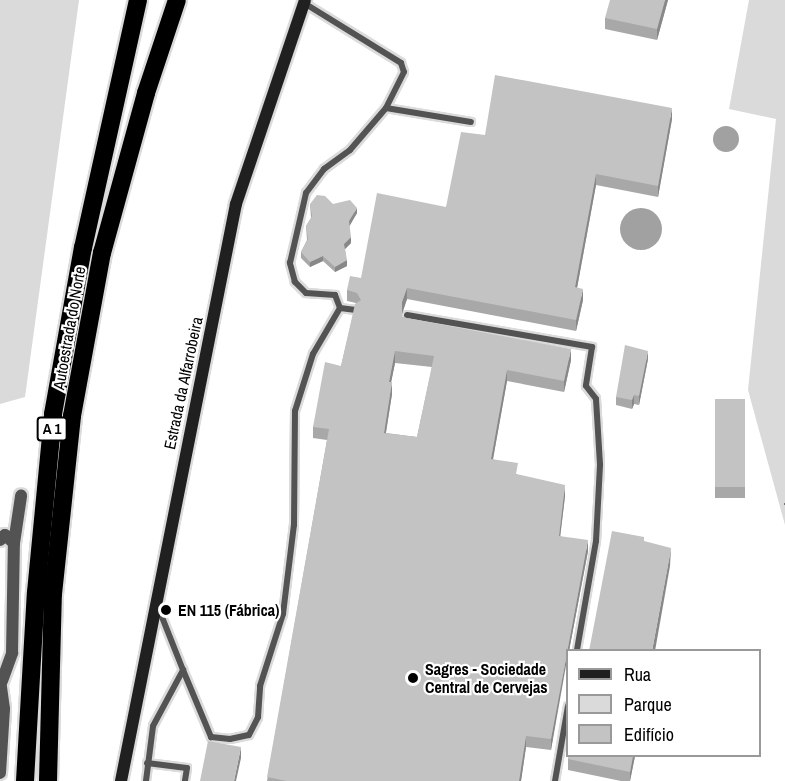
<!DOCTYPE html>
<meta charset="utf-8">
<style>
body{margin:0}
#map{position:relative;width:785px;height:781px;overflow:hidden;background:#fff;font-family:"Archivo Narrow",sans-serif}
div>[style]{position:absolute}
[style*='--x']{left:calc(var(--x)*1px);top:calc(var(--y)*1px);width:calc(var(--w)*1px);rotate:calc(var(--a)*1deg)}
.green>*{inset:0;background:#dadada}
.water>*{inset:0;background:#a1a1a1}
.round{border-radius:50%}
.path>*{height:1.5px;margin-top:-0.75px;transform-origin:0;background:repeating-linear-gradient(90deg,#757575 0 1.5px,transparent 0 4.5px)}
.roads{filter:drop-shadow(2px 0 #dbdbdb) drop-shadow(-2px 0 #dbdbdb) drop-shadow(0 2px #dbdbdb) drop-shadow(0 -2px #dbdbdb)}
.service>*{height:6px;margin:-3px;padding:0 3px;transform-origin:3px;border-radius:3px;background:#535353}
.minor>*{height:12px;margin:-6px;padding:0 6px;transform-origin:6px;border-radius:6px;background:#535353}
.secondary>*{height:12px;margin:-6px;padding:0 6px;transform-origin:6px;border-radius:6px;background:#202020}
.motorway>*{height:18px;margin:-9px;padding:0 9px;transform-origin:9px;border-radius:9px;background:#000}
.wall>*{inset:0;background:#a8a8a8;transform-origin:0 0}
.shaded-wall>*{inset:0;background:#888}
.building>*{inset:0;background:#c3c3c3;transform-origin:0 0}
.dots>*{width:16px;height:16px;translate:-50% -50%;box-sizing:border-box;border:3px solid #fff;border-radius:50%}
span{translate:-50% -50%;white-space:nowrap;text-align:center;line-height:1.15;-webkit-text-stroke:4.5px #fff;paint-order:stroke}
.shield-label span{padding:2px 4px;background:#fff;border:2px solid;border-radius:4px;-webkit-text-stroke-width:0}
.shield-label{font-size:15px;color:#000;font-weight:700}
.street-label{font-size:16px;color:#000}
.poi-label{font-size:16px;color:#000;font-weight:700}
.left{translate:0 -50%;text-align:left}
.legend{position:absolute;left:566px;top:649px;width:195px;height:108px;box-sizing:border-box;background:#fff;border:2px solid #999;margin:0;padding:8px 10px;list-style:none;font-size:18px;color:#000}
.legend li{display:flex;align-items:center;gap:12px;height:30px}
.legend b{width:30px;border:2px solid #999}
</style>
<div id="map">
<div class="green">
<i style="clip-path:polygon(0 0,79px 0,25px 397px,0 404px)"></i>
<i style="clip-path:polygon(749px 0,785px 0,785px 525px,748px 390px,776px 119px,729px 109px)"></i>
</div>
<div class="water">
<i class="round" style="left:713px;top:126px;width:26px;height:26px"></i>
<i class="round" style="left:620px;top:208px;width:42px;height:42px"></i>
</div>
<div class="path">
<i style="--x:784;--y:504;--w:1;--a:0"></i>
</div>
<div class="roads">
<div class="service">
<i style="--x:304;--y:3;--w:114;--a:31.7"></i>
<i style="--x:401;--y:63;--w:9;--a:72"></i>
<i style="--x:404;--y:72;--w:40;--a:116.6"></i>
<i style="--x:340;--y:308;--w:16;--a:7"></i>
<i style="--x:407;--y:315;--w:188;--a:9.8"></i>
<i style="--x:592;--y:347;--w:39;--a:99"></i>
<i style="--x:586;--y:386;--w:16;--a:52"></i>
<i style="--x:596;--y:399;--w:66;--a:86.5"></i>
<i style="--x:600;--y:465;--w:76;--a:93"></i>
<i style="--x:596;--y:541;--w:111;--a:99.9"></i>
<i style="--x:183;--y:670;--w:73;--a:67.3"></i>
<i style="--x:211;--y:737;--w:19;--a:6"></i>
<i style="--x:230;--y:739;--w:19;--a:-12"></i>
<i style="--x:249;--y:735;--w:20;--a:-63"></i>
<i style="--x:258;--y:717;--w:31;--a:-86"></i>
<i style="--x:260;--y:686;--w:76;--a:-72.3"></i>
<i style="--x:283;--y:614;--w:90;--a:-83"></i>
<i style="--x:294;--y:525;--w:114;--a:-89.5"></i>
<i style="--x:295;--y:411;--w:60;--a:-72.5"></i>
<i style="--x:313;--y:354;--w:53;--a:-59.6"></i>
<i style="--x:340;--y:308;--w:14;--a:-111"></i>
<i style="--x:335;--y:295;--w:29;--a:-176"></i>
<i style="--x:306;--y:293;--w:16;--a:-135"></i>
<i style="--x:295;--y:282;--w:20;--a:-105"></i>
<i style="--x:290;--y:263;--w:72;--a:-77.1"></i>
<i style="--x:306;--y:193;--w:30;--a:-53"></i>
<i style="--x:324;--y:169;--w:32;--a:-36"></i>
<i style="--x:350;--y:150;--w:55;--a:-49.4"></i>
<i style="--x:386;--y:108;--w:86;--a:9.4"></i>
<i style="--x:147;--y:763;--w:40;--a:7.1"></i>
<i style="--x:187;--y:768;--w:13;--a:99"></i>
<i style="--x:146;--y:781;--w:55;--a:-82.7"></i>
<i style="--x:153;--y:726;--w:64;--a:-61.8"></i>
<i style="--x:183;--y:670;--w:68;--a:-111.6"></i>
<i style="--x:555;--y:781;--w:76;--a:-80.2"></i>
</div>
<div class="minor">
<i style="--x:0;--y:540;--w:7;--a:-45"></i>
<i style="--x:5;--y:535;--w:12;--a:42"></i>
<i style="--x:0;--y:680;--w:29;--a:82"></i>
<i style="--x:4;--y:709;--w:64;--a:93.6"></i>
<i style="--x:2;--y:681;--w:30;--a:-70"></i>
<i style="--x:12;--y:653;--w:110;--a:-89"></i>
<i style="--x:14;--y:543;--w:48;--a:-81.5"></i>
</div>
<div class="secondary">
<i style="--x:121;--y:781;--w:588;--a:-78.73"></i>
<i style="--x:236;--y:204;--w:215;--a:-71.3"></i>
</div>
<div class="motorway">
<i style="--x:25;--y:781;--w:189;--a:-86.7"></i>
<i style="--x:36;--y:592;--w:179;--a:-84.5"></i>
<i style="--x:53;--y:414;--w:169;--a:-79.8"></i>
<i style="--x:83;--y:248;--w:254;--a:-77.5"></i>
<i style="--x:48;--y:781;--w:187;--a:-88.5"></i>
<i style="--x:53;--y:594;--w:179;--a:-83.9"></i>
<i style="--x:72;--y:416;--w:166;--a:-79.6"></i>
<i style="--x:102;--y:253;--w:166;--a:-74.6"></i>
<i style="--x:146;--y:93;--w:98;--a:-71.6"></i>
</div>
</div>
<div class="wall">
<i style="clip-path:polygon(668px 0,657px 40px,605px 29px,605px 18px)"></i>
<i style="clip-path:polygon(evenodd,672px 119px,658px 197px,596px 185px,577px 288px,583px 300px,576px 331px,407px 299px,402px 314px,402px 317px,571px 360px,564px 392px,507px 381px,493px 459px,518px 475px,565px 496px,560px 536px,588px 551px,569px 651px,567px 651px,551px 750px,526px 747px,521px 781px,267px 781px,327px 440px,313px 438px,313px 427px,341px 366px,356px 303px,347px 301px,347px 290px,446px 207px,485px 135px,672px 119px,395px 363px,432px 367px,417px 437px,386px 433px,392px 394px,391px 382px,395px 363px)"></i>
<i style="clip-path:polygon(310px 204px,333px 204px,357px 213px,349px 226px,351px 243px,345px 249px,347px 266px,335px 272px,323px 261px,310px 267px,301px 258px,301px 252px,307px 240px,306px 226px,311px 218px)"></i>
<i style="clip-path:polygon(648px 359px,639px 405px,634px 404px,632px 409px,616px 405px,616px 397px)"></i>
<i style="left:715px;top:399px;width:30px;height:99px"></i>
<i style="clip-path:polygon(635px 756px,630px 781px,621px 781px,568px 770px,568px 759px)"></i>
</div>
<div class="shaded-wall">
<i style="clip-path:polygon(665px 0,668px 0,657px 40px,657px 29px)"></i>
<i style="clip-path:polygon(672px 108px,672px 119px,658px 197px,658px 186px)"></i>
<i style="clip-path:polygon(596px 174px,596px 185px,575px 299px,575px 287px)"></i>
<i style="clip-path:polygon(357px 208px,357px 213px,349px 227px,349px 221px)"></i>
<i style="clip-path:polygon(351px 237px,351px 243px,344px 250px,344px 244px)"></i>
<i style="clip-path:polygon(323px 256px,323px 261px,310px 267px,310px 262px)"></i>
<i style="clip-path:polygon(347px 260px,347px 266px,335px 272px,335px 267px)"></i>
<i style="clip-path:polygon(407px 288px,407px 299px,402px 314px,402px 302px)"></i>
<i style="clip-path:polygon(583px 289px,583px 300px,576px 331px,576px 320px)"></i>
<i style="clip-path:polygon(571px 349px,571px 360px,564px 392px,564px 381px)"></i>
<i style="clip-path:polygon(395px 351px,395px 363px,389px 393px,389px 382px)"></i>
<i style="clip-path:polygon(648px 351px,648px 359px,639px 405px,639px 396px)"></i>
<i style="clip-path:polygon(507px 370px,507px 381px,491px 470px,491px 459px)"></i>
<i style="clip-path:polygon(392px 382px,392px 394px,384px 444px,384px 433px)"></i>
<i style="clip-path:polygon(634px 395px,634px 404px,632px 409px,632px 400px)"></i>
<i style="clip-path:polygon(565px 485px,565px 496px,559px 547px,559px 536px)"></i>
<i style="clip-path:polygon(588px 540px,588px 551px,569px 651px,567px 651px,567px 660px,551px 750px,551px 739px)"></i>
<i style="clip-path:polygon(671px 548px,670px 566px,655px 651px,652px 651px)"></i>
<i style="clip-path:polygon(526px 736px,526px 747px,521px 781px,519px 781px)"></i>
<i style="clip-path:polygon(241px 747px,241px 758px,236px 781px,234px 781px)"></i>
<i style="clip-path:polygon(633px 756px,635px 756px,630px 781px,630px 772px)"></i>
</div>
<div class="building">
<i style="clip-path:polygon(610px 0,665px 0,657px 29px,605px 18px)"></i>
<i style="clip-path:polygon(evenodd,495px 75px,672px 108px,658px 186px,596px 174px,575px 287px,583px 289px,576px 320px,407px 288px,402px 302px,402px 317px,571px 349px,564px 381px,507px 370px,491px 459px,518px 463px,516px 474px,565px 485px,559px 536px,588px 540px,551px 739px,526px 736px,519px 781px,287px 781px,267px 777px,329px 429px,313px 427px,325px 362px,341px 366px,355px 304px,361px 300px,357px 293px,347px 290px,350px 276px,361px 278px,377px 193px,446px 207px,461px 132px,485px 135px,495px 75px,395px 351px,434px 356px,417px 437px,384px 433px,392px 382px,389px 382px,395px 351px)"></i>
<i style="clip-path:polygon(317px 195px,325px 196px,333px 204px,350px 200px,357px 208px,349px 221px,351px 237px,344px 244px,347px 260px,335px 267px,323px 256px,310px 262px,301px 252px,308px 239px,306px 226px,312px 216px,310px 204px)"></i>
<i style="clip-path:polygon(625px 345px,648px 351px,639px 396px,634px 395px,632px 400px,616px 397px)"></i>
<i style="left:715px;top:399px;width:30px;height:88px"></i>
<i style="clip-path:polygon(612px 531px,644px 537px,644px 541px,671px 548px,670px 555px,652px 651px,589px 651px)"></i>
<i style="clip-path:polygon(208px 741px,241px 747px,234px 781px,200px 781px)"></i>
<i style="clip-path:polygon(568px 756px,633px 756px,630px 772px,568px 759px)"></i>
</div>
<div class="dots">
<i style="left:166px;top:610px;background:#000"></i>
<i style="left:413px;top:678px;background:#000"></i>
</div>
<div class="shield-label">
<span style="left:52px;top:429px">A 1</span>
</div>
<div class="street-label">
<span style="left:69px;top:328px;rotate:-80deg">Autoestrada do Norte</span>
<span style="left:183px;top:383px;rotate:-78deg">Estrada da Alfarrobeira</span>
</div>
<div class="poi-label">
<span class="left" style="left:178px;top:610px">EN 115 (Fábrica)</span>
<span class="left" style="left:425px;top:678px">Sagres - Sociedade<br>Central de Cervejas</span>
</div>
<ul class="legend">
<li><b style="height:8px;background:#202020"></b>Rua</li>
<li><b style="height:16px;background:#dadada"></b>Parque</li>
<li><b style="height:16px;background:#c3c3c3"></b>Edifício</li>
</ul>
</div>
